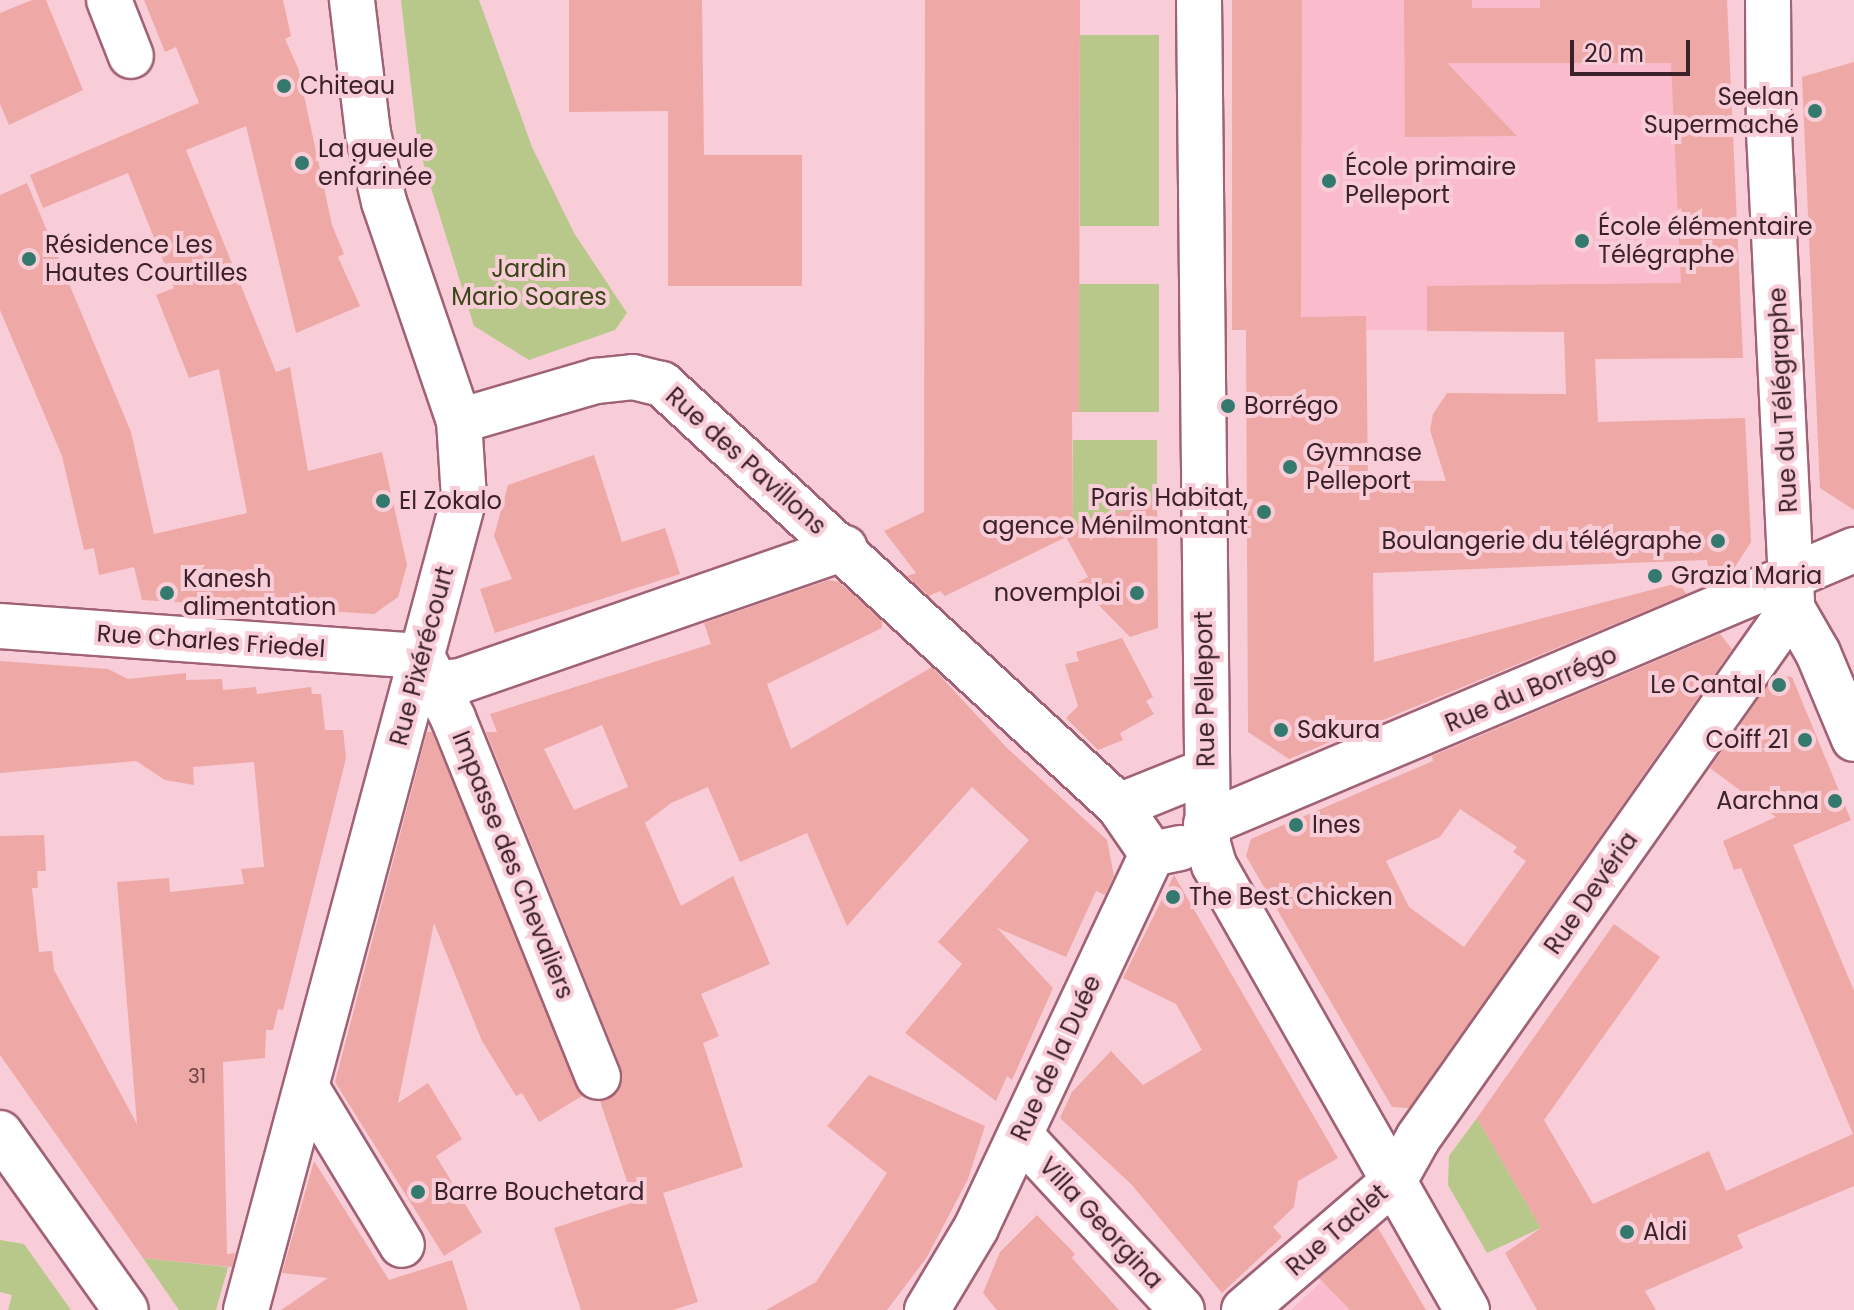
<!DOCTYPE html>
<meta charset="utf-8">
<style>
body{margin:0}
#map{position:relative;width:1854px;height:1310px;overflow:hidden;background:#f8cdd8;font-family:Poppins,sans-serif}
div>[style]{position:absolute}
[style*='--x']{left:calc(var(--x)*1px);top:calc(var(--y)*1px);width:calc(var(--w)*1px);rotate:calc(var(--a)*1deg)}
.built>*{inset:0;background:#fabbcc;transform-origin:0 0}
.green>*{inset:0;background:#b7c88a;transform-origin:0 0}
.building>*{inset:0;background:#eea8a6}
.roads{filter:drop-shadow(2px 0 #a06274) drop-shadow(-2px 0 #a06274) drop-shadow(0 2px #a06274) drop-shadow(0 -2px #a06274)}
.minor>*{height:44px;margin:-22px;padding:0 22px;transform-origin:22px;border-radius:22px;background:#fff}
.dots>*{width:22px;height:22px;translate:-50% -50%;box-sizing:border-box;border:4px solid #f8cdd8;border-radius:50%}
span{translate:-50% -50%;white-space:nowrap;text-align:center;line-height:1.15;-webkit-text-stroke:8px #f8cdd8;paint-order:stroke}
.number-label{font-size:20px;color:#684348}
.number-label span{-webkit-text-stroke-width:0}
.poi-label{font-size:24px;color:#3b2129}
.left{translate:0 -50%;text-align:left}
.right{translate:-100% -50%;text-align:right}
.park-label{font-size:24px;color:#3a4516}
.street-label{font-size:24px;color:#3b2129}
.scale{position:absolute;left:1570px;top:40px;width:120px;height:36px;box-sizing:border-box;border:4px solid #3b2129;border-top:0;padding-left:10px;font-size:24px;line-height:28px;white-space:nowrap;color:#3b2129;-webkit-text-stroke:6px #f8cdd8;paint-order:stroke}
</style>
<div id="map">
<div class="built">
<i style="left:1232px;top:0;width:495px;height:330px"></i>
<i style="clip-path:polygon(1313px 1272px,1350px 1310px,1291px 1310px,1321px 1282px)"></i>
</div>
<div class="green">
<i style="clip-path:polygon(401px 0,479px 0,532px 147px,574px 233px,627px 313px,615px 330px,529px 360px,474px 326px,418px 146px)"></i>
<i style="left:1080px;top:35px;width:79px;height:191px"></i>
<i style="left:1159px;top:284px;width:128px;height:80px;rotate:90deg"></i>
<i style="clip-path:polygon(1073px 440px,1157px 440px,1157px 501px,1073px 526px)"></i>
<i style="clip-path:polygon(1477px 1118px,1541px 1228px,1487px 1253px,1448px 1185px,1449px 1156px)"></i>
<i style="clip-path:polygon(0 1240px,24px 1244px,71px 1310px,8px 1310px,12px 1295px,0 1292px)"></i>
<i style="clip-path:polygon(143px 1258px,228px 1267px,216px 1310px,179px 1310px)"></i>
</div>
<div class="building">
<i style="clip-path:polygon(32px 0,46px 0,83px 90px,9px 125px,0 104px,0 13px)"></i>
<i style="clip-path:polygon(144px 0,283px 0,291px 36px,285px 39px,298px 68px,332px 225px,344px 254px,338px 257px,360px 306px,296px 333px,246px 126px,186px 150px,276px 372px,290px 367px,308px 471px,382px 452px,407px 565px,398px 597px,374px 614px,142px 600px,134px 567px,99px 575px,94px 548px,84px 550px,62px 456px,0 310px,0 195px,27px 183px,131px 432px,154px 534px,247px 513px,219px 369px,189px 378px,156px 295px,174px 288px,128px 173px,43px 208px,30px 175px,199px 103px,176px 47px,165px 52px)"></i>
<i style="clip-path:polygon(569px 0,702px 0,704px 155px,802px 155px,802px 286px,668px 286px,668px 111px,569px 112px)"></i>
<i style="clip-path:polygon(925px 0,1080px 0,1079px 412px,1072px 412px,1073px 526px,1157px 501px,1158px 628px,1130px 637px,1077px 583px,1088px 577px,1066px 537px,945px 596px,940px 591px,929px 596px,907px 576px,916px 573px,884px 531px,924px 512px)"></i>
<i style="clip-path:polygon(1232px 0,1302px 0,1301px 317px,1366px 316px,1368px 480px,1446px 481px,1430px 430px,1433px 414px,1447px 393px,1566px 394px,1564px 332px,1427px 331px,1427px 286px,1681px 283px,1671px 63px,1447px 63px,1517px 136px,1405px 137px,1404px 0,1472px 0,1472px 8px,1540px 8px,1540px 0,1727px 0,1743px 358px,1595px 359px,1598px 422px,1745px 418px,1751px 542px,1735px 567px,1710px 578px,1707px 560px,1373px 573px,1374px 662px,1678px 583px,1687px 594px,1289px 759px,1248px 732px,1246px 330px,1232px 330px)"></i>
<i style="clip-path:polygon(1854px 62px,1854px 510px,1820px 488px,1802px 77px)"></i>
<i style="clip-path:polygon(594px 455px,622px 542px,665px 528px,680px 574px,495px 633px,480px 589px,512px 579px,494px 536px,508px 485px)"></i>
<i style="clip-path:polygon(evenodd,829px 580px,839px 582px,882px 621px,882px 628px,767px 684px,791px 749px,932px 667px,1007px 748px,1107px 840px,1114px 876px,1105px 895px,1096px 891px,1066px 957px,997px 928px,1053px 988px,1012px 1080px,1007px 1076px,996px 1101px,905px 1033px,962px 964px,938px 942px,1029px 840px,972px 787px,847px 926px,807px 833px,740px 862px,708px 787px,671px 803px,645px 823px,681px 906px,733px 876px,770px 964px,701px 994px,719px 1036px,703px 1043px,743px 1167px,663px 1193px,698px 1302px,673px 1310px,581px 1310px,554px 1228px,634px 1202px,600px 1101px,618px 1092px,621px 1068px,486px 732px,497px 732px,490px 714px,711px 644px,704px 623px,829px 580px,602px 725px,628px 787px,574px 810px,544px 749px,602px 725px)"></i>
<i style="clip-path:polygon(evenodd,1720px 634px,1732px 649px,1409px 1108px,1392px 1107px,1246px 856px,1251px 839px,1433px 761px,1432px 756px,1720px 634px,1460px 809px,1517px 847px,1513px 852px,1526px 861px,1464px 947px,1409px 907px,1386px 861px,1440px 837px,1460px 809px)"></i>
<i style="clip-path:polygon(1122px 638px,1153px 697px,1146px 701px,1154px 714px,1120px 733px,1123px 740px,1098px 750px,1066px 718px,1078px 706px,1065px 664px,1079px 661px,1076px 652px)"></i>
<i style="clip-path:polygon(0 661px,108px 669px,128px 679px,186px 673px,186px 680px,222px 679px,223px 690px,256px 687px,257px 694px,311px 687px,312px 694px,321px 694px,325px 730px,343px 730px,346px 758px,283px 1010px,278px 1009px,273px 1030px,266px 1030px,265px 1058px,223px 1062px,227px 1254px,235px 1253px,232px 1267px,143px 1258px,0 1055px,0 836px,44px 835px,46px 871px,37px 871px,38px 888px,32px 888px,39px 952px,52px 951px,54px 970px,137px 1124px,117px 882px,169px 878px,170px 892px,244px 884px,241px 869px,264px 867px,254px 762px,193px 767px,194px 785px,165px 780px,136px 761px,0 773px)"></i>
<i style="clip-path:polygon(1775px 675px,1792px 677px,1851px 820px,1793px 845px,1854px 991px,1854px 1186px,1737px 1235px,1743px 1248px,1645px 1291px,1656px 1310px,1537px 1310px,1505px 1253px,1541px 1228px,1477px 1118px,1614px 924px,1660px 957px,1544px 1120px,1593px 1204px,1709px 1151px,1726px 1191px,1853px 1134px,1741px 868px,1734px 870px,1723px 841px,1776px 817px,1710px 768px)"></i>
<i style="clip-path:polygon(427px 732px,432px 732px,582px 1096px,539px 1122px,522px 1093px,516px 1096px,482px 1041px,434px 923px,398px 1103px,428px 1083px,462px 1139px,436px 1156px,482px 1232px,444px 1256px,335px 1082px)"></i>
<i style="clip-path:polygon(1174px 875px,1338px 1158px,1298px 1181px,1294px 1207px,1273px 1227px,1282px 1237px,1222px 1293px,1132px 1185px,1060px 1118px,1072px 1092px,1111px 1051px,1143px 1085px,1202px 1050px,1176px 1004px,1123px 978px)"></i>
<i style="clip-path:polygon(869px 1075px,985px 1126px,968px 1179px,927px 1257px,887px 1310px,766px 1310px,816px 1282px,887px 1173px,827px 1126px)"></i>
<i style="clip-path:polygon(314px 1161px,389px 1280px,452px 1260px,468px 1310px,281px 1310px,328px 1278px,282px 1273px)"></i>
<i style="clip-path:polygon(1037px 1215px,1075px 1254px,1072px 1258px,1119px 1310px,997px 1310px,983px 1293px,1000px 1252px)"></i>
<i style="clip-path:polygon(1378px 1228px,1426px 1310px,1350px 1310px,1319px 1278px)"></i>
</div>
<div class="roads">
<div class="minor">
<i style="--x:109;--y:0;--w:60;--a:68.6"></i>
<i style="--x:1199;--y:0;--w:844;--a:89.39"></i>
<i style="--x:1208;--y:844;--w:22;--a:74"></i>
<i style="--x:1214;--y:865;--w:512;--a:60.38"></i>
<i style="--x:1768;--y:0;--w:132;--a:89.6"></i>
<i style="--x:1769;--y:132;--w:477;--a:87.2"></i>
<i style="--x:1792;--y:608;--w:52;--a:60"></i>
<i style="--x:1818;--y:653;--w:93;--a:67.3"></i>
<i style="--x:459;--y:421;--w:143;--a:-16.3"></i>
<i style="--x:596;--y:381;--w:37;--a:-6"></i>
<i style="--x:633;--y:377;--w:30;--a:14"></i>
<i style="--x:662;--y:384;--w:622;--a:42.72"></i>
<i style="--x:1119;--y:806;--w:58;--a:55.5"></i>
<i style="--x:0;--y:626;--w:423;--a:4.1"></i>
<i style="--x:422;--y:656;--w:69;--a:63.4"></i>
<i style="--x:453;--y:718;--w:387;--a:68"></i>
<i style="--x:438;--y:683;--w:22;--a:-5"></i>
<i style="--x:460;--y:681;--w:407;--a:-19.1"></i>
<i style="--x:1119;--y:806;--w:94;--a:-21.9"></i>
<i style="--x:1206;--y:824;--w:704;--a:-22.92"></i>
<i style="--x:308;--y:1090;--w:181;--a:58.8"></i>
<i style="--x:0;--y:1133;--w:217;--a:54.6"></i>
<i style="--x:1020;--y:1135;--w:238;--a:47.2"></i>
<i style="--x:246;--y:1310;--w:841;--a:-74.97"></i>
<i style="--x:464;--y:498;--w:77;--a:-93.7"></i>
<i style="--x:459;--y:421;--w:231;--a:-108.9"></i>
<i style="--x:384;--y:202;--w:71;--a:-103.1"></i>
<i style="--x:368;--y:133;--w:134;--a:-96.9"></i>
<i style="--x:927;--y:1310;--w:96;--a:-59.1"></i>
<i style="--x:976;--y:1228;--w:413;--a:-64.8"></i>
<i style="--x:1152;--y:854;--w:29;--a:-12"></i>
<i style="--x:1244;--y:1310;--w:198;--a:-40.7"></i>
<i style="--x:1394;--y:1181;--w:49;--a:-60.8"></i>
<i style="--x:1418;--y:1138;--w:649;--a:-54.79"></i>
</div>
</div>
<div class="dots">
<i style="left:284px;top:86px;background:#34796e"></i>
<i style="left:1815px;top:111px;background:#34796e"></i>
<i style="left:302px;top:163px;background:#34796e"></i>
<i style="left:1329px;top:181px;background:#34796e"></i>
<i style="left:1582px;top:241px;background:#34796e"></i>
<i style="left:29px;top:259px;background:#34796e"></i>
<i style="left:1228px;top:406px;background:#34796e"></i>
<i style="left:1290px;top:467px;background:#34796e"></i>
<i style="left:383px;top:501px;background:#34796e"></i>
<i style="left:1264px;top:512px;background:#34796e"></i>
<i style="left:1718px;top:541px;background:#34796e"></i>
<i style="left:1655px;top:576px;background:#34796e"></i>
<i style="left:167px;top:593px;background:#34796e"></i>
<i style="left:1137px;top:593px;background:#34796e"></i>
<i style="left:1779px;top:685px;background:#34796e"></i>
<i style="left:1281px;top:730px;background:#34796e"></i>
<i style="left:1805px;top:740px;background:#34796e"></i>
<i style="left:1835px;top:801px;background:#34796e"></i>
<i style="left:1296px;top:825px;background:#34796e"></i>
<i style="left:1173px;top:897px;background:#34796e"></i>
<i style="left:418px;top:1192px;background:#34796e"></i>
<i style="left:1627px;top:1232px;background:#34796e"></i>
</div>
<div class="number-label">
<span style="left:197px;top:1076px">31</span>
</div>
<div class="poi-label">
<span class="left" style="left:300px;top:86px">Chiteau</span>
<span class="right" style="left:1799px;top:111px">Seelan<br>Supermaché</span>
<span class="left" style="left:318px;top:163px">La gueule<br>enfarinée</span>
<span class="left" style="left:1345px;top:181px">École primaire<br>Pelleport</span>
<span class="left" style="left:1598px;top:241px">École élémentaire<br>Télégraphe</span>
<span class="left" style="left:45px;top:259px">Résidence Les<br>Hautes Courtilles</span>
<span class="left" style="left:1244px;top:406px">Borrégo</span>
<span class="left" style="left:1306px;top:467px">Gymnase<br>Pelleport</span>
<span class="right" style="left:1248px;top:512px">Paris Habitat,<br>agence Ménilmontant</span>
<span class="left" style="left:399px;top:501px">El Zokalo</span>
<span class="right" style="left:1702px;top:541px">Boulangerie du télégraphe</span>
<span class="left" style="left:1671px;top:576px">Grazia Maria</span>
<span class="left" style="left:183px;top:593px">Kanesh<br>alimentation</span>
<span class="right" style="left:1121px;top:593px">novemploi</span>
<span class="right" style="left:1763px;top:685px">Le Cantal</span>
<span class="left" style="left:1297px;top:730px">Sakura</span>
<span class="right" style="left:1789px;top:740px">Coiff 21</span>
<span class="right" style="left:1819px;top:801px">Aarchna</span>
<span class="left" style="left:1312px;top:825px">Ines</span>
<span class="left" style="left:1189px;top:897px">The Best Chicken</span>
<span class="left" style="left:434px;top:1192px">Barre Bouchetard</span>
<span class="left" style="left:1643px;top:1232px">Aldi</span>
</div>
<div class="park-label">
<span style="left:529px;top:283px">Jardin<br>Mario Soares</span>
</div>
<div class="street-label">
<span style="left:1783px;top:400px;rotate:-93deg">Rue du Télégraphe</span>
<span style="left:746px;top:461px;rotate:42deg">Rue des Pavillons</span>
<span style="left:211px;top:641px;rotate:4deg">Rue Charles Friedel</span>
<span style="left:422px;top:656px;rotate:-75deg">Rue Pixérécourt</span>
<span style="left:1205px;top:689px;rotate:-91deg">Rue Pelleport</span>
<span style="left:1531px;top:689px;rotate:-23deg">Rue du Borrégo</span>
<span style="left:513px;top:865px;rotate:68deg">Impasse des Chevaliers</span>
<span style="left:1591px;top:893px;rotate:-55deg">Rue Devéria</span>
<span style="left:1056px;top:1058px;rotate:-65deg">Rue de la Duée</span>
<span style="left:1101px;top:1223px;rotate:47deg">Villa Georgina</span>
<span style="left:1337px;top:1230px;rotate:-41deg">Rue Taclet</span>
</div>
<div class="scale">20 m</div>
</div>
